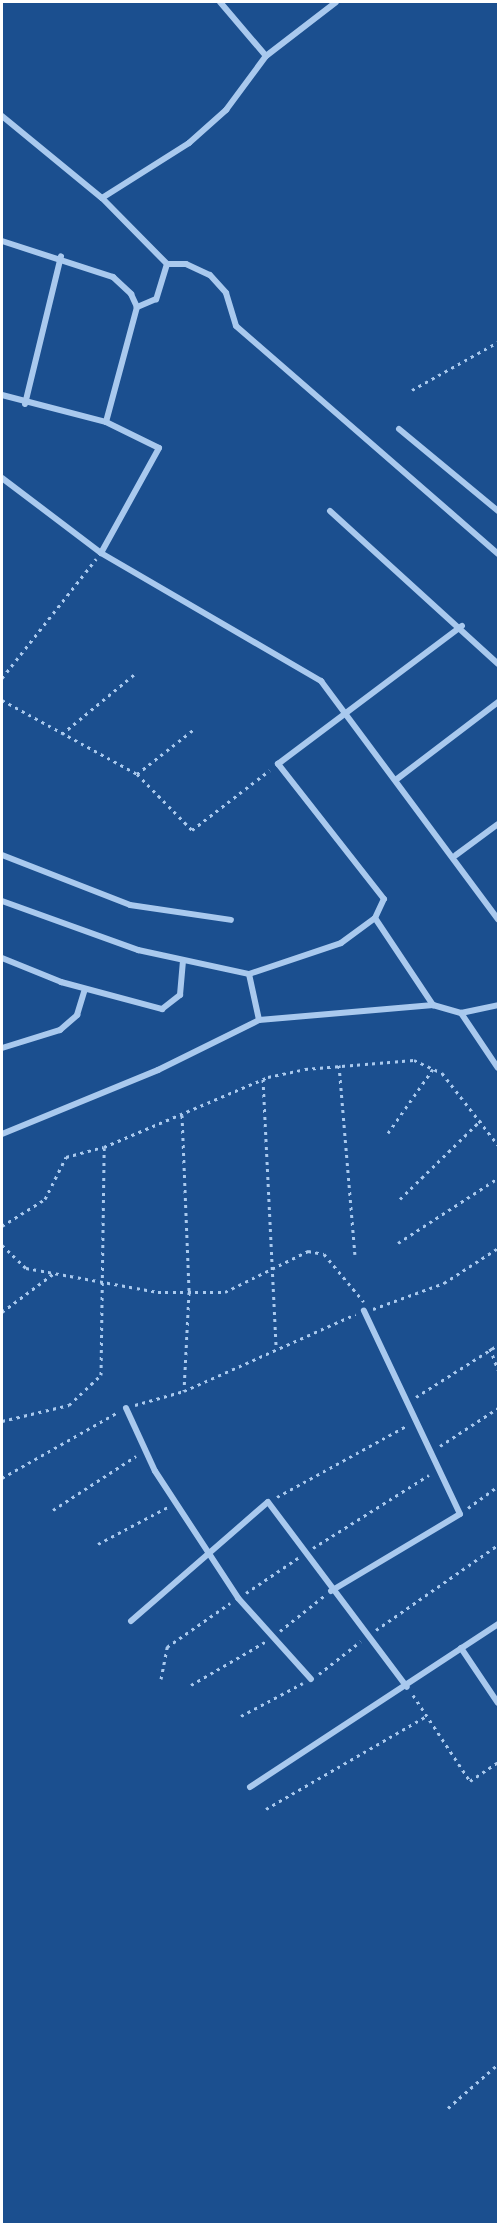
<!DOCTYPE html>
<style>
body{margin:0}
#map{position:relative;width:500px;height:2226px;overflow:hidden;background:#1b4f8f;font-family:Rubik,sans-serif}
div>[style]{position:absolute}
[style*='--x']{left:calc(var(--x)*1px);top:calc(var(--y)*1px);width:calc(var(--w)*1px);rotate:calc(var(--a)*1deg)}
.path>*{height:3px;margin-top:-1.5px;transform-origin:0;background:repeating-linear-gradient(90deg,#a9c9ee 0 3px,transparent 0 7.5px)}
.minor>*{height:6px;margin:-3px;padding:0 3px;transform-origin:3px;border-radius:3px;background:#a9c9ee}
span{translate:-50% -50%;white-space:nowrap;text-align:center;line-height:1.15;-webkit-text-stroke:4.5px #1b4f8f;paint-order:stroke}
.frame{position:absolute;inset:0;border:3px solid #fff;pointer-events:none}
</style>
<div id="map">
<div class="path">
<i style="--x:412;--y:390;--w:98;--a:-29.2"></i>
<i style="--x:2;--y:678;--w:152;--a:-51.7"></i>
<i style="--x:2;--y:700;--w:154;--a:28.7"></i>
<i style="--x:137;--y:774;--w:78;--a:45.5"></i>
<i style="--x:192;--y:830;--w:98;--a:-37.6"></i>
<i style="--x:62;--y:734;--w:96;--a:-39.5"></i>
<i style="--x:137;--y:774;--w:71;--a:-38.2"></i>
<i style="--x:339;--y:1065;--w:190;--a:85.2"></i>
<i style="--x:263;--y:1079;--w:269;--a:87.2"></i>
<i style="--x:182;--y:1115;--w:177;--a:87.7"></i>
<i style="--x:189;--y:1292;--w:99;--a:92.9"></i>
<i style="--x:388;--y:1133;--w:78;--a:-54.9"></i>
<i style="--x:400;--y:1199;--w:113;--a:-44.3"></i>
<i style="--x:2;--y:1226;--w:51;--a:-32.1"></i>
<i style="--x:45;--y:1199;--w:47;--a:-63.4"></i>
<i style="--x:66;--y:1157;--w:39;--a:-15"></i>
<i style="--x:104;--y:1147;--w:178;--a:-23.1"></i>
<i style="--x:268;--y:1077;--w:38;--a:-12"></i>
<i style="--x:305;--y:1069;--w:109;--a:-4.7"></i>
<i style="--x:414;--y:1060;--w:31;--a:25"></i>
<i style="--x:442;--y:1073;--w:91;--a:52.1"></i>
<i style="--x:398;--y:1243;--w:119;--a:-33"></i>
<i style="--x:2;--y:1245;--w:33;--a:44"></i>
<i style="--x:26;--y:1268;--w:134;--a:10.3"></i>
<i style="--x:158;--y:1292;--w:67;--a:0"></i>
<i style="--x:225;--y:1292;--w:93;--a:-26.3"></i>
<i style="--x:308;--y:1251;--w:16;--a:11"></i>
<i style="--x:324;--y:1254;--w:62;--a:50.2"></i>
<i style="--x:373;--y:1309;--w:76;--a:-20.1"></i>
<i style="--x:444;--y:1283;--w:64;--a:-32.9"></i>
<i style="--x:2;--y:1312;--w:64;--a:-36.7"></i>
<i style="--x:490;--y:1348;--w:23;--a:70"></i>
<i style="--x:416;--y:1397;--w:97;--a:-32.4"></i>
<i style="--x:135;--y:1405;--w:51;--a:-15.9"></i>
<i style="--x:184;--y:1391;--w:188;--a:-24.1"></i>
<i style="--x:2;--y:1421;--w:69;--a:-13.4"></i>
<i style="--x:69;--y:1405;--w:44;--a:-43.2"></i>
<i style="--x:101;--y:1375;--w:227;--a:-89.2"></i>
<i style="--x:440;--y:1446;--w:69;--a:-33.2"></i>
<i style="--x:2;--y:1478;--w:133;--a:-29.6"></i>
<i style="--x:277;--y:1497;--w:149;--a:-28.8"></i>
<i style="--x:468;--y:1508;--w:37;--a:-36"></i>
<i style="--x:53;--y:1510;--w:99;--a:-33"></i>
<i style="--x:98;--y:1544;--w:79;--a:-27.9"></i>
<i style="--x:313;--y:1548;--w:137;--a:-32.2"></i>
<i style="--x:246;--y:1593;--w:63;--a:-33.9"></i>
<i style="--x:376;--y:1630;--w:149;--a:-34.9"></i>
<i style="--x:280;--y:1631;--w:56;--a:-38.5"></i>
<i style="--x:319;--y:1674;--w:53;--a:-38.2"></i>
<i style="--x:161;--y:1679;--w:33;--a:-79"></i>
<i style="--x:167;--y:1647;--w:77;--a:-34.9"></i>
<i style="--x:191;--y:1685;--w:86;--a:-30.2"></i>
<i style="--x:413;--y:1695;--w:103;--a:56.5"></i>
<i style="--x:470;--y:1781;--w:34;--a:-34"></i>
<i style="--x:241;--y:1716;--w:70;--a:-28"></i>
<i style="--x:266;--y:1809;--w:187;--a:-30.1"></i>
<i style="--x:448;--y:2108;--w:67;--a:-41.3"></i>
</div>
<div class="minor">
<i style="--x:220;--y:2;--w:71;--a:49.6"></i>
<i style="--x:2;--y:116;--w:129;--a:39.4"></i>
<i style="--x:102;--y:198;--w:93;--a:45.4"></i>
<i style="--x:167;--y:264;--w:37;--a:107"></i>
<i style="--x:156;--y:299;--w:21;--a:157"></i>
<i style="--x:102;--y:198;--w:103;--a:-32.3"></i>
<i style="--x:189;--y:143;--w:50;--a:-41.7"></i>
<i style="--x:226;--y:110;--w:67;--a:-53.5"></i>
<i style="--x:266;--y:56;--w:88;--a:-37.6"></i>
<i style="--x:2;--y:241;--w:117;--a:18"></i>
<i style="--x:113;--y:277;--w:25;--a:43"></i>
<i style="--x:131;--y:294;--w:14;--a:65"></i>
<i style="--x:137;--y:307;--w:119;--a:105.1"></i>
<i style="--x:167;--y:264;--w:19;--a:0"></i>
<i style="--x:186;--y:264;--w:26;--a:25"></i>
<i style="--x:210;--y:275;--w:24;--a:48"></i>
<i style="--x:226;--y:293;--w:34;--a:73"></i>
<i style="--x:236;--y:326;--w:347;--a:41"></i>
<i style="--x:2;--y:395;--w:107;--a:14.6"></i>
<i style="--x:106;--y:422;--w:59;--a:26.1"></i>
<i style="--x:159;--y:448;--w:120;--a:118.9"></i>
<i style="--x:25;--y:404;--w:152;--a:-76.3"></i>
<i style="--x:399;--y:429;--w:129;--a:39.6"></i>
<i style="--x:2;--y:478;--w:124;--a:37.1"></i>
<i style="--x:101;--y:553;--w:255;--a:30.2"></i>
<i style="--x:321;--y:681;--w:297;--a:53.4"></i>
<i style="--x:330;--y:511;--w:227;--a:42.3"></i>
<i style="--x:397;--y:779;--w:127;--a:-37.3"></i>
<i style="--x:2;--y:855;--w:137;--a:21.3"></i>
<i style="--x:130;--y:905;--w:102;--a:8.4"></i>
<i style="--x:456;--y:855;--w:52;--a:-36.4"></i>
<i style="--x:2;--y:901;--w:145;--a:19.8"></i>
<i style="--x:138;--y:950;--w:114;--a:12.2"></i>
<i style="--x:249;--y:974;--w:97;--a:-18.6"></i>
<i style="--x:341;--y:943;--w:42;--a:-36.3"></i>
<i style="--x:375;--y:918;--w:21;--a:-65"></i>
<i style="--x:384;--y:899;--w:172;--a:-128.1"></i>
<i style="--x:278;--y:764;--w:230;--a:-36.9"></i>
<i style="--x:375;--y:918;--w:105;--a:56.3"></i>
<i style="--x:2;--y:958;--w:64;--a:22.1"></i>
<i style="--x:61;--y:982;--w:105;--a:15"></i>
<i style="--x:162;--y:1009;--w:23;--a:-38"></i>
<i style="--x:180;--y:995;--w:35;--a:-85"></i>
<i style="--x:249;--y:974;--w:47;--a:77.7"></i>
<i style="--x:461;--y:1013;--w:66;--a:56.1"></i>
<i style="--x:2;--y:1048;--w:61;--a:-17.2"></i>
<i style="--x:60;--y:1030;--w:23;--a:-41"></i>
<i style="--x:77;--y:1015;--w:27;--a:-73"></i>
<i style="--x:2;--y:1134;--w:169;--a:-22.3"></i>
<i style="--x:158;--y:1070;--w:113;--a:-26.3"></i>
<i style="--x:259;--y:1020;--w:175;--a:-4.9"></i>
<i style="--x:433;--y:1005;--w:29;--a:16"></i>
<i style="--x:461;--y:1013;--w:38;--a:-12"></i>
<i style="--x:126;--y:1408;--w:69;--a:65.3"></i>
<i style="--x:155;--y:1471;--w:152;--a:56.8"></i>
<i style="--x:238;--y:1598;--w:109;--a:48"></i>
<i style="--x:331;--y:1591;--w:150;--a:-30.8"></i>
<i style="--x:460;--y:1514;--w:225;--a:-115.3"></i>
<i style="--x:131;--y:1621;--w:181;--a:-41"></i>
<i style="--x:268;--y:1502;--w:231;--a:53.1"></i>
<i style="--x:461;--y:1648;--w:66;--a:56.1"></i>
<i style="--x:250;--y:1787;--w:297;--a:-33.3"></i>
</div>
<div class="frame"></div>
</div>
